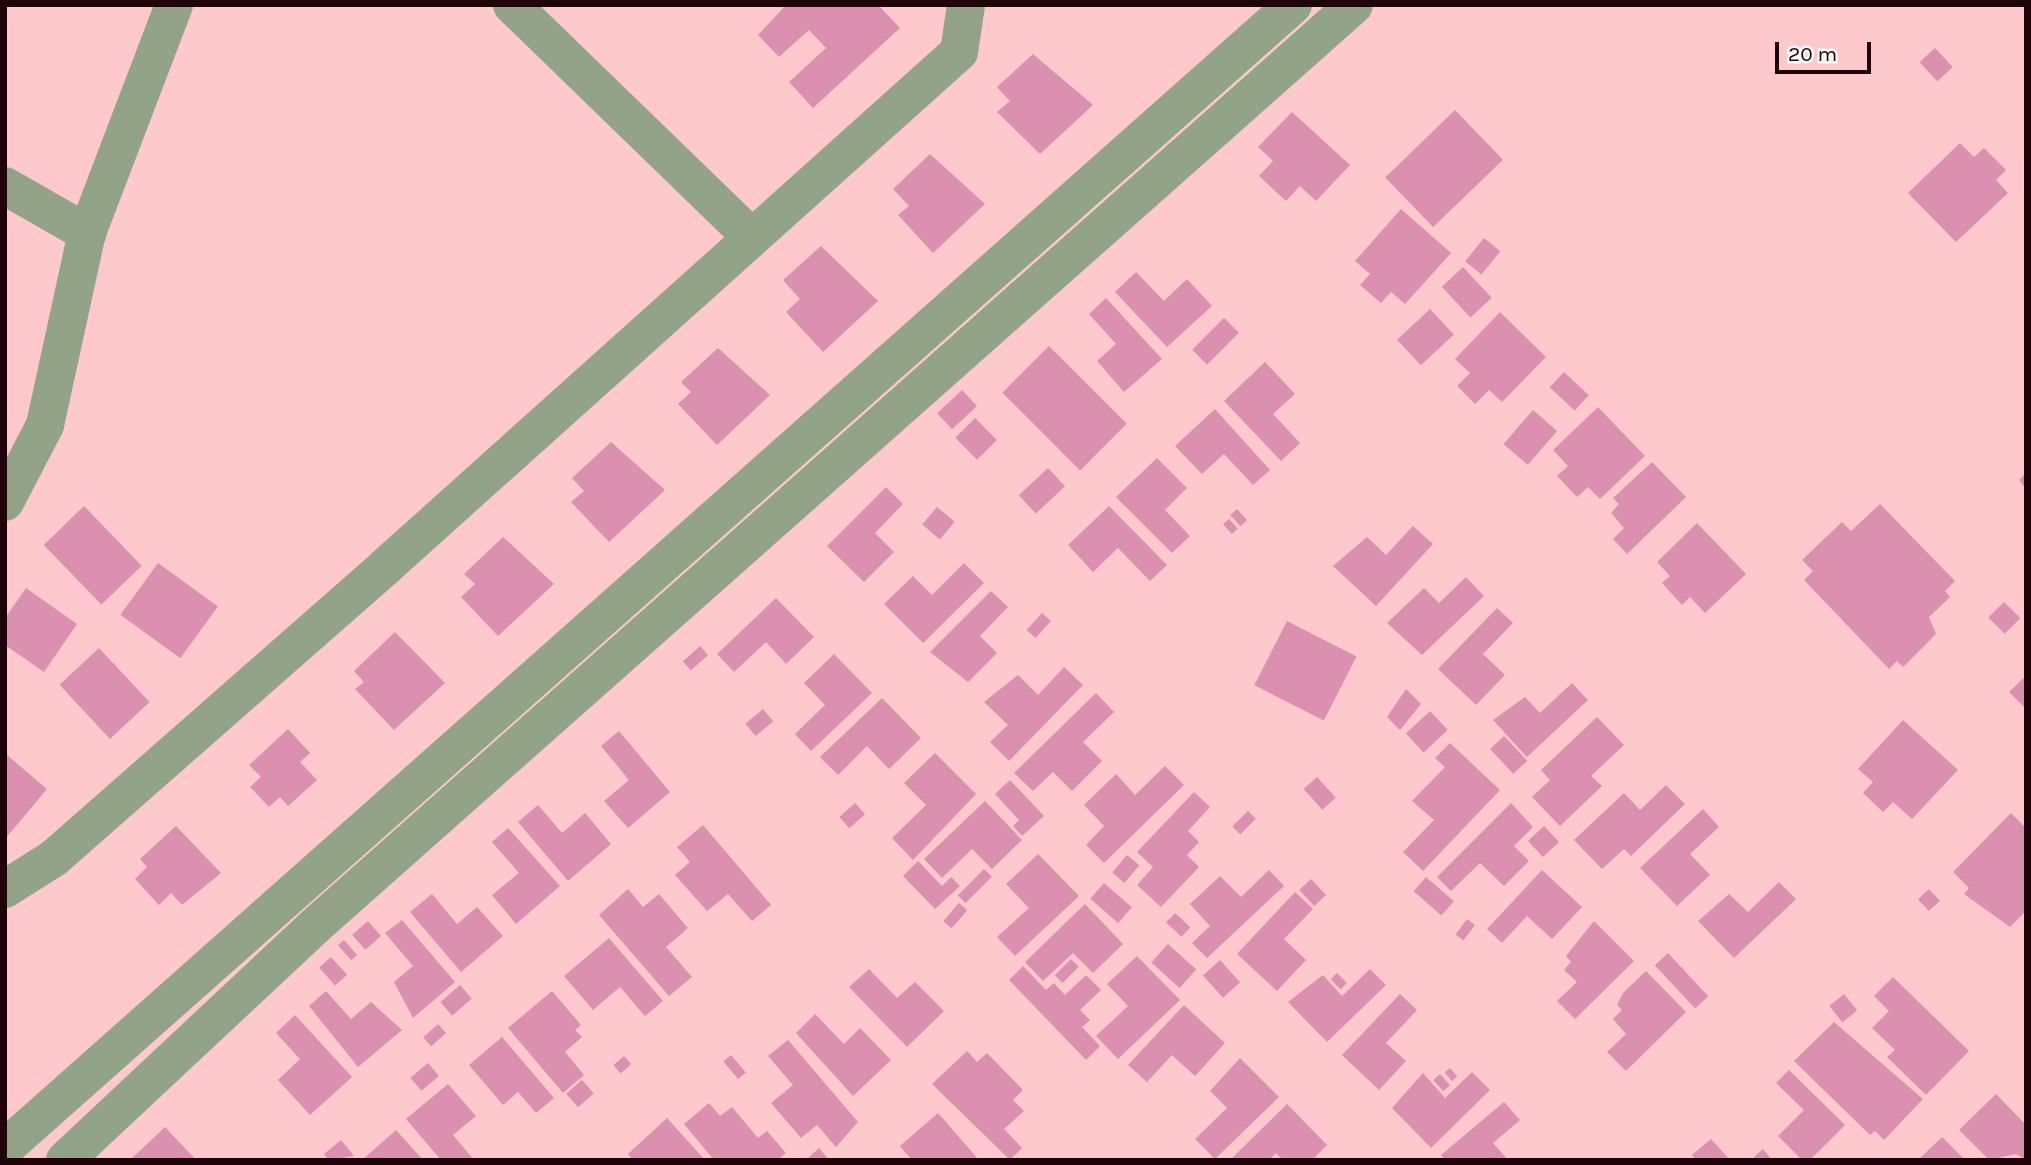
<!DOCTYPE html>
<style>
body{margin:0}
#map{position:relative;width:2031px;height:1165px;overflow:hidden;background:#fdc9cd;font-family:Karla,sans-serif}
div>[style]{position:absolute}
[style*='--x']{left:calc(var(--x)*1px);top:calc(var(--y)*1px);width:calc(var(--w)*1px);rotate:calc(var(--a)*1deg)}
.building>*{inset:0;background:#db90af;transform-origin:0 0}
.minor>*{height:38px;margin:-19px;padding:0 19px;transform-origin:19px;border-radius:19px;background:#92a387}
span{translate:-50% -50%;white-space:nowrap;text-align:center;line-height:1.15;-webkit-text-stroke:6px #f9f9f9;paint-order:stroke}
.frame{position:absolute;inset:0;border:7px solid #1e0408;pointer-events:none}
.scale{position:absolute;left:1775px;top:42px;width:96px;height:32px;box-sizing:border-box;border:4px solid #1e0408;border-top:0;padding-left:9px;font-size:21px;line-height:24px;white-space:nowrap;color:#1e0408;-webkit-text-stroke:5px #f9f9f9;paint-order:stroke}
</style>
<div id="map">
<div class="building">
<i style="clip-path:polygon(786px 5px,878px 5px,900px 28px,813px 108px,789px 82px,826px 48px,809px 30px,779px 57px,758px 35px)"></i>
<i style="left:1935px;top:48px;width:26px;height:21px;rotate:47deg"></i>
<i style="clip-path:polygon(1033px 54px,1093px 105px,1040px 154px,997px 112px,1010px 101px,997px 87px)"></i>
<i style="left:1455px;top:110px;width:69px;height:97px;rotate:46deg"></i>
<i style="clip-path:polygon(1292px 112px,1350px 165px,1316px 201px,1300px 186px,1286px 201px,1259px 176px,1273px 161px,1258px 147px)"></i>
<i style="clip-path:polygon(1960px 143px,1974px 157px,1984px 148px,2006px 170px,1996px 180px,2008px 193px,1956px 242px,1908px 193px)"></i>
<i style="clip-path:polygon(930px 154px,985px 204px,933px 253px,898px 215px,909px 206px,893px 189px)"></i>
<i style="clip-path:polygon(1401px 209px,1451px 253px,1405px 304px,1391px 292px,1381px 303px,1360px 285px,1370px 274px,1355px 261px)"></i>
<i style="left:1484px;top:238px;width:21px;height:30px;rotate:39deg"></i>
<i style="clip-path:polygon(821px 246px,878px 301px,823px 352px,786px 312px,800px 299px,783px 280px)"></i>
<i style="left:1463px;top:267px;width:42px;height:29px;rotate:47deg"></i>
<i style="clip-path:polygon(1136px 272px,1164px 301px,1187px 279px,1212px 306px,1167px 347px,1115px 292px)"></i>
<i style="clip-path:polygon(1106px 298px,1162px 359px,1124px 392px,1097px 361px,1116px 344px,1089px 314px)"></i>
<i style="left:1430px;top:309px;width:35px;height:45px;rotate:47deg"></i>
<i style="clip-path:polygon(1500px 312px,1546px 357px,1502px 402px,1489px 390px,1475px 404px,1457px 386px,1470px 373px,1455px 359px)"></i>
<i style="left:1224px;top:318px;width:21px;height:45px;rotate:45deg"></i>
<i style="left:1049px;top:346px;width:110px;height:66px;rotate:45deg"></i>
<i style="clip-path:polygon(718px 348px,770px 395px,717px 445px,678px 404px,691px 392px,681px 382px)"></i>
<i style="clip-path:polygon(1265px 362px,1295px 394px,1273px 414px,1300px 443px,1281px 461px,1224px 401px)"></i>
<i style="left:1564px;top:372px;width:34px;height:21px;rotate:43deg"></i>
<i style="left:962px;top:390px;width:22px;height:34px;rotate:47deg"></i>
<i style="clip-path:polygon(1598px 407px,1645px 456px,1600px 499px,1588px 487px,1577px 497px,1557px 476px,1568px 466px,1553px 450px)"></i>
<i style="clip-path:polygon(1215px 409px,1270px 470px,1253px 485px,1224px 454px,1202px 474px,1175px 446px)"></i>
<i style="left:1533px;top:410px;width:32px;height:45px;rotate:41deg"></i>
<i style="left:975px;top:418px;width:31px;height:28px;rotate:45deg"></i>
<i style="clip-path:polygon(611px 442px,665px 490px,609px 542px,571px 502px,584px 491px,572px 478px)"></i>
<i style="clip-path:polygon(1157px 458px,1187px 488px,1165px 510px,1190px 536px,1172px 553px,1116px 497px)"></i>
<i style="clip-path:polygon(1652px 462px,1686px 497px,1627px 554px,1613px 539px,1624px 528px,1611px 513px,1619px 504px,1613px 498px)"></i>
<i style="left:1048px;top:468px;width:25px;height:40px;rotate:47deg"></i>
<i style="clip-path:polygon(2026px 473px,2026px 489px,2019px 480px)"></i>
<i style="clip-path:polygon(886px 487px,903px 504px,875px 533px,894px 552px,864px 582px,827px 546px)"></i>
<i style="clip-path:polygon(1880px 504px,1955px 581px,1945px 591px,1950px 597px,1929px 617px,1936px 634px,1903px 667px,1897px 661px,1889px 669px,1804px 580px,1813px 571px,1802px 560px,1842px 522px,1851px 531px)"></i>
<i style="left:84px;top:506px;width:83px;height:56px;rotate:46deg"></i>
<i style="clip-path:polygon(1109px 506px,1167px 565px,1150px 581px,1118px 548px,1093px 572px,1068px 545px)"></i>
<i style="left:937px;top:507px;width:23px;height:23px;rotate:40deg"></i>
<i style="left:1237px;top:509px;width:15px;height:9px;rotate:48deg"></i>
<i style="left:1229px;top:519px;width:13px;height:8px;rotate:48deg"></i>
<i style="clip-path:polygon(1697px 523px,1746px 574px,1705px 613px,1690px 597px,1682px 605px,1662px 583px,1670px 576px,1657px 562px)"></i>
<i style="clip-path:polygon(1413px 526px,1433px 544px,1376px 606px,1333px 566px,1367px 537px,1386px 555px)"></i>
<i style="clip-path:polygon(503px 537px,554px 584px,498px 636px,461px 597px,475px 584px,464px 574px)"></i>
<i style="left:158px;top:563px;width:74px;height:64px;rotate:36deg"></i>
<i style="clip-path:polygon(964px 563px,984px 583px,923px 643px,884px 604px,913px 576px,932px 595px)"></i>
<i style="clip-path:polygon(1466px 577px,1484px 596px,1422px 655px,1387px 623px,1424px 588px,1439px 603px)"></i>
<i style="clip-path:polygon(26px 588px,77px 624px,44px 672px,5px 645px,5px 618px)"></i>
<i style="clip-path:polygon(991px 591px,1008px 607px,980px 636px,997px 653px,968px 682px,930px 652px)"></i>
<i style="clip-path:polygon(776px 598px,814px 637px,786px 664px,766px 642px,734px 672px,717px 654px)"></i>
<i style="left:2004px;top:602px;width:23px;height:22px;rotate:45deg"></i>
<i style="clip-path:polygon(1497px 608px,1513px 623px,1483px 654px,1505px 675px,1476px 705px,1438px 669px)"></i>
<i style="left:1042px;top:613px;width:12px;height:23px;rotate:42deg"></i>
<i style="left:1287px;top:621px;width:78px;height:72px;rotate:27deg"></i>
<i style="clip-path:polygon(395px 632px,445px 683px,394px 730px,355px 689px,364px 682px,354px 671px)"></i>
<i style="left:700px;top:646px;width:12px;height:23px;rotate:48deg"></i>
<i style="left:99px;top:648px;width:74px;height:54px;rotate:47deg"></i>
<i style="clip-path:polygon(834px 654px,872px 693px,811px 751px,795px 734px,825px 705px,804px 683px)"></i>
<i style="clip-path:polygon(1064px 667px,1083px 685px,1009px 761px,990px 742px,1008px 725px,984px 702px,1018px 675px,1038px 695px)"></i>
<i style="clip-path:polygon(2026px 676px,2026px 709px,2009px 692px)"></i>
<i style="clip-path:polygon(1572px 683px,1588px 700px,1527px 757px,1493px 720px,1525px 697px,1540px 713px)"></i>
<i style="clip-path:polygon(1406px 689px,1421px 704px,1400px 730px,1387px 717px)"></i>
<i style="clip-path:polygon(1096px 693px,1114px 712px,1083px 742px,1102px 761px,1072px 791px,1053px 772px,1033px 791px,1014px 773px)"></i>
<i style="clip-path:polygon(882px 698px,921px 738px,889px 769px,867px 746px,838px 775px,820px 757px)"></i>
<i style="left:763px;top:709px;width:16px;height:23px;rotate:50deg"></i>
<i style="left:1430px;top:711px;width:26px;height:33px;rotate:47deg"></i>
<i style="clip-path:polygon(1597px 717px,1624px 745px,1591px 776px,1602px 786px,1560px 826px,1532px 797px,1550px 780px,1541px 770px)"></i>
<i style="clip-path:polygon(1903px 720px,1958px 770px,1912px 819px,1893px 802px,1883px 812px,1863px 793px,1873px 782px,1858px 769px)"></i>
<i style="clip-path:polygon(288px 729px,310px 753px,300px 762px,317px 780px,288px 806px,280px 797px,269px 807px,250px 787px,261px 777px,249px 765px)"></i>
<i style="clip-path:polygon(619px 731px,670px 792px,628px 828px,604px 801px,629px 780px,601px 746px)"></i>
<i style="left:1504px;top:736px;width:34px;height:19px;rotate:47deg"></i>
<i style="clip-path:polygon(1450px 743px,1500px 790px,1423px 871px,1403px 852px,1434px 820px,1412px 801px,1445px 767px,1435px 758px)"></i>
<i style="clip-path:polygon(935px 753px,976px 794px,913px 860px,892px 838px,926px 805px,904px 783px)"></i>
<i style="clip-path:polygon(7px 755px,47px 789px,5px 839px,5px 756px)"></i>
<i style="clip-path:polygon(1165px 766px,1184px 785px,1104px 863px,1086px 845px,1104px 826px,1084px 805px,1116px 774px,1135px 795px)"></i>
<i style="left:1317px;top:777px;width:28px;height:18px;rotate:48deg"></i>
<i style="clip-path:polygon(1010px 780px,1044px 816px,1022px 836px,1013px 826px,1019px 820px,995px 794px)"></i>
<i style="clip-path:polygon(1666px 785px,1685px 804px,1631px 856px,1624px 849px,1602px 869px,1574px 840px,1624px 793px,1640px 810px)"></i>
<i style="clip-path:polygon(1194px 792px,1210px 807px,1188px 831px,1199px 842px,1187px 855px,1199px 867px,1161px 907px,1137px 885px,1153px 867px,1137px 852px)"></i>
<i style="clip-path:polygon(985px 801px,1022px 840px,992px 869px,972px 849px,942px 878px,924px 859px)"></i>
<i style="left:855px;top:803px;width:15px;height:21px;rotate:48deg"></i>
<i style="clip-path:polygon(1511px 803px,1533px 827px,1514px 846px,1529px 861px,1504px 886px,1480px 863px,1451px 891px,1437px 877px)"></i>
<i style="clip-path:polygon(538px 805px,562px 833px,585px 813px,611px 844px,568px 881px,518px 822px)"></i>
<i style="clip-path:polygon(1703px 809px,1719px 827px,1690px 854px,1710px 875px,1677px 906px,1640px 868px)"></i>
<i style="left:1248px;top:811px;width:11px;height:22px;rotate:45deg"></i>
<i style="clip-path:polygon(2011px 813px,2026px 828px,2026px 911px,2010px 927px,1964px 894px,1969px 888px,1953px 872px)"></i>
<i style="clip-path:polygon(703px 825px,771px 905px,752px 921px,728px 894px,707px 911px,675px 875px,690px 862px,677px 847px)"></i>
<i style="clip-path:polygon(176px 826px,221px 873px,182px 905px,171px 893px,159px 905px,135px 879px,147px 867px,140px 859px)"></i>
<i style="left:1544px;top:826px;width:22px;height:22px;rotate:47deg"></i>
<i style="clip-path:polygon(508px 828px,560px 886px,516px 924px,492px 895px,519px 873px,492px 842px)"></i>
<i style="clip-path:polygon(1038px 854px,1079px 896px,1015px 956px,997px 937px,1029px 908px,1006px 884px)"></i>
<i style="left:1127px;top:855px;width:16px;height:23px;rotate:40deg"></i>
<i style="clip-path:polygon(918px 861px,942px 886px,951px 877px,960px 886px,935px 909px,903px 876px)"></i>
<i style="left:984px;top:869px;width:11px;height:37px;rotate:45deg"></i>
<i style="clip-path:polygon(1269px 870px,1284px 886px,1207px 958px,1192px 943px,1210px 926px,1190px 904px,1220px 876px,1241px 897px)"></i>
<i style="clip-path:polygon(1542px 870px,1582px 907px,1552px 939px,1527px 916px,1502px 943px,1487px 929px)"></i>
<i style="left:1426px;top:877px;width:37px;height:19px;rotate:41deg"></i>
<i style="left:1311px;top:879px;width:22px;height:16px;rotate:47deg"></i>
<i style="clip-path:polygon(1779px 882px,1796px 899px,1734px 958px,1698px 921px,1729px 894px,1748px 912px)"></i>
<i style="left:1104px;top:883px;width:37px;height:21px;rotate:41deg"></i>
<i style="clip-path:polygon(628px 889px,643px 907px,659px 894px,688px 928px,666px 947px,692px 977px,669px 996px,599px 915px)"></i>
<i style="left:1929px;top:889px;width:16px;height:15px;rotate:47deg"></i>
<i style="clip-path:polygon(1295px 892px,1313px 909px,1284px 939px,1306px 960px,1277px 991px,1237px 954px)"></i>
<i style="clip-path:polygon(432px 894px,457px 924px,477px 907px,503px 936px,461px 972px,410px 912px)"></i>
<i style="left:959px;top:903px;width:11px;height:24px;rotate:41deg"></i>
<i style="clip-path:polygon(1085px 904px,1123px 944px,1093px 973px,1073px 953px,1043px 981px,1025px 962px)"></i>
<i style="left:1175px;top:913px;width:21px;height:13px;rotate:43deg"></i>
<i style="left:1467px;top:919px;width:10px;height:19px;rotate:37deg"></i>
<i style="clip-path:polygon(402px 920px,455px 982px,413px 1018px,394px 982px,413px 966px,385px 933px)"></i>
<i style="left:368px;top:921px;width:20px;height:21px;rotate:49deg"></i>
<i style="clip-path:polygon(1594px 921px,1634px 961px,1575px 1019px,1557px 1001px,1577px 982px,1564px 970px,1571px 962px,1566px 956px)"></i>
<i style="clip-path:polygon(609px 938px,663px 1001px,645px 1016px,620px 987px,593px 1010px,564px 976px)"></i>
<i style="left:344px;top:940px;width:20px;height:8px;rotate:49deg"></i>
<i style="left:1168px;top:944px;width:38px;height:25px;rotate:42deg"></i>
<i style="left:1668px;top:953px;width:59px;height:18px;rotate:47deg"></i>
<i style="clip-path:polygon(1137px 956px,1180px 1000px,1118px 1059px,1096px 1036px,1128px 1006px,1107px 984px)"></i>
<i style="left:331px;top:957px;width:24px;height:16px;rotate:48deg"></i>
<i style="left:1071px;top:959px;width:11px;height:23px;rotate:45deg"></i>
<i style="left:1220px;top:960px;width:30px;height:23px;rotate:48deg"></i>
<i style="clip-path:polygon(1023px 966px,1046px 990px,1054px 983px,1065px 995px,1086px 975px,1101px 990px,1080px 1010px,1090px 1020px,1082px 1027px,1100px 1046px,1086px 1060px,1009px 980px)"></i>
<i style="clip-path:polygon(869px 969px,897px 998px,915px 982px,944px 1011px,907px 1047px,849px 987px)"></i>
<i style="clip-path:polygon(1370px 969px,1386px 985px,1327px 1042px,1288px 1002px,1323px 975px,1342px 996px)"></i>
<i style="clip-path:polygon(1646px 971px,1686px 1012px,1626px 1071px,1607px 1052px,1626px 1034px,1613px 1019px,1622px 1010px,1617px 1005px,1623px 993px)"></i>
<i style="left:1337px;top:973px;width:14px;height:9px;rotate:45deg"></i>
<i style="clip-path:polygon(1893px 977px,1969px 1051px,1926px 1095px,1887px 1057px,1895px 1050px,1872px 1028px,1889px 1011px,1874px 996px)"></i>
<i style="left:460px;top:985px;width:18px;height:26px;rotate:49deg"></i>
<i style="clip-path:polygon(326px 991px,351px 1019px,371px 1002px,402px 1030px,358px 1067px,309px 1006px)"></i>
<i style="clip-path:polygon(552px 991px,581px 1025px,575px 1030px,582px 1037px,565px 1052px,584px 1075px,563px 1093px,508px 1028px)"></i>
<i style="clip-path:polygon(1400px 994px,1417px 1010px,1386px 1043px,1406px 1061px,1379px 1090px,1342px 1055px)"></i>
<i style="left:1844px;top:994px;width:21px;height:19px;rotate:51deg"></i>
<i style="clip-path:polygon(1184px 1005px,1225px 1043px,1195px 1076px,1172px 1055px,1147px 1082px,1128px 1065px)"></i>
<i style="clip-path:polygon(815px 1014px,844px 1044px,860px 1028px,891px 1060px,853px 1096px,796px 1033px)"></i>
<i style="clip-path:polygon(295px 1015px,352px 1077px,310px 1115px,278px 1080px,300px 1059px,276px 1033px)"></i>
<i style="clip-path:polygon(1834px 1022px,1923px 1099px,1884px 1140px,1875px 1131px,1870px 1135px,1794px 1061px)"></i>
<i style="left:438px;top:1024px;width:12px;height:20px;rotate:48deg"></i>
<i style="clip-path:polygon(502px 1037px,554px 1098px,536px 1113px,518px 1092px,503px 1105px,469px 1065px)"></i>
<i style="clip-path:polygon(788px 1040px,858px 1122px,836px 1147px,817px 1125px,801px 1138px,771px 1103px,793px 1085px,768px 1056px)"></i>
<i style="clip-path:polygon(967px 1051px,977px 1062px,987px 1053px,1023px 1090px,1013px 1100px,1024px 1111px,1004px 1129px,1022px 1148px,1010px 1160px,932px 1084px)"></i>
<i style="left:731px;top:1055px;width:23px;height:10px;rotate:50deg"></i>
<i style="left:624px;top:1056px;width:11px;height:14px;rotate:49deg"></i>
<i style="clip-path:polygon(1240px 1058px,1279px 1097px,1215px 1159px,1195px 1139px,1227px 1108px,1210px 1091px)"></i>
<i style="left:428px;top:1063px;width:17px;height:23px;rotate:50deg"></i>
<i style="left:1450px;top:1068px;width:11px;height:7px;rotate:49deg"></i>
<i style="clip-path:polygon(1789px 1070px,1845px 1125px,1810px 1160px,1802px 1160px,1778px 1136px,1804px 1110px,1776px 1083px)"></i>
<i style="clip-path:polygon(1472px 1072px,1490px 1090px,1431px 1148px,1392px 1108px,1423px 1073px,1445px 1098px)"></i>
<i style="left:1440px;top:1074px;width:15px;height:9px;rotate:48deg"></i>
<i style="left:582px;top:1080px;width:18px;height:21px;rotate:49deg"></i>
<i style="clip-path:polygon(448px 1084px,476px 1116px,453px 1135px,474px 1160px,441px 1160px,406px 1119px)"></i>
<i style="clip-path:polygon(1996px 1094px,2026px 1125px,2026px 1160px,2016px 1154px,1989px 1160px,1959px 1130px)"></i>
<i style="clip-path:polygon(1504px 1102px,1520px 1120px,1493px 1143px,1508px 1160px,1445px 1160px,1441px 1155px)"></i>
<i style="clip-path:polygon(709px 1103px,720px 1116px,732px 1107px,758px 1138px,767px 1131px,786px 1153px,778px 1160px,714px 1160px,684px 1124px)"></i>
<i style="clip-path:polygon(1287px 1104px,1327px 1145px,1312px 1160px,1282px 1160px,1276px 1153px,1269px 1160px,1230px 1160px)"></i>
<i style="clip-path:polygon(938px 1113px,979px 1160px,912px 1160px,900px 1146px)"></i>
<i style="clip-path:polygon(667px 1118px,705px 1160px,633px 1160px,628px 1154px)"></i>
<i style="clip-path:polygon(165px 1127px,196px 1160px,130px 1160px)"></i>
<i style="clip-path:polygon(396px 1130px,423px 1160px,362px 1160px)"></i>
<i style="clip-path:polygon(1942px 1137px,1965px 1160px,1918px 1160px)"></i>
<i style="clip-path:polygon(1711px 1139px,1730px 1160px,1697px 1160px,1692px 1155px)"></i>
<i style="clip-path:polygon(341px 1140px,354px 1156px,329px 1160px,324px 1154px)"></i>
<i style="clip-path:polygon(819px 1148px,829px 1160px,806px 1160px)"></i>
<i style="clip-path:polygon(1763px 1149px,1772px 1160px,1751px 1160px)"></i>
</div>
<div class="minor">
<i style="--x:512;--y:5;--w:333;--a:44.1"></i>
<i style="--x:5;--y:186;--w:95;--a:29.8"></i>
<i style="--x:5;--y:502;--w:87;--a:-62.5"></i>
<i style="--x:45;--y:425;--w:197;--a:-77.7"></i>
<i style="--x:87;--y:233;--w:244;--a:-69.1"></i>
<i style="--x:5;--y:889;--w:58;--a:-32.3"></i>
<i style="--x:54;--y:858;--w:441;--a:-41.3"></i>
<i style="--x:385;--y:567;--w:771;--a:-41.9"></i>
<i style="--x:959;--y:52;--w:48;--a:-81.5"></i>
<i style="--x:5;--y:1148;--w:1722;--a:-41.59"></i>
<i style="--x:65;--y:1160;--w:342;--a:-43.1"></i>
<i style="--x:315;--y:926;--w:1388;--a:-41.55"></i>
</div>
<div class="frame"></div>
<div class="scale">20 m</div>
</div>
